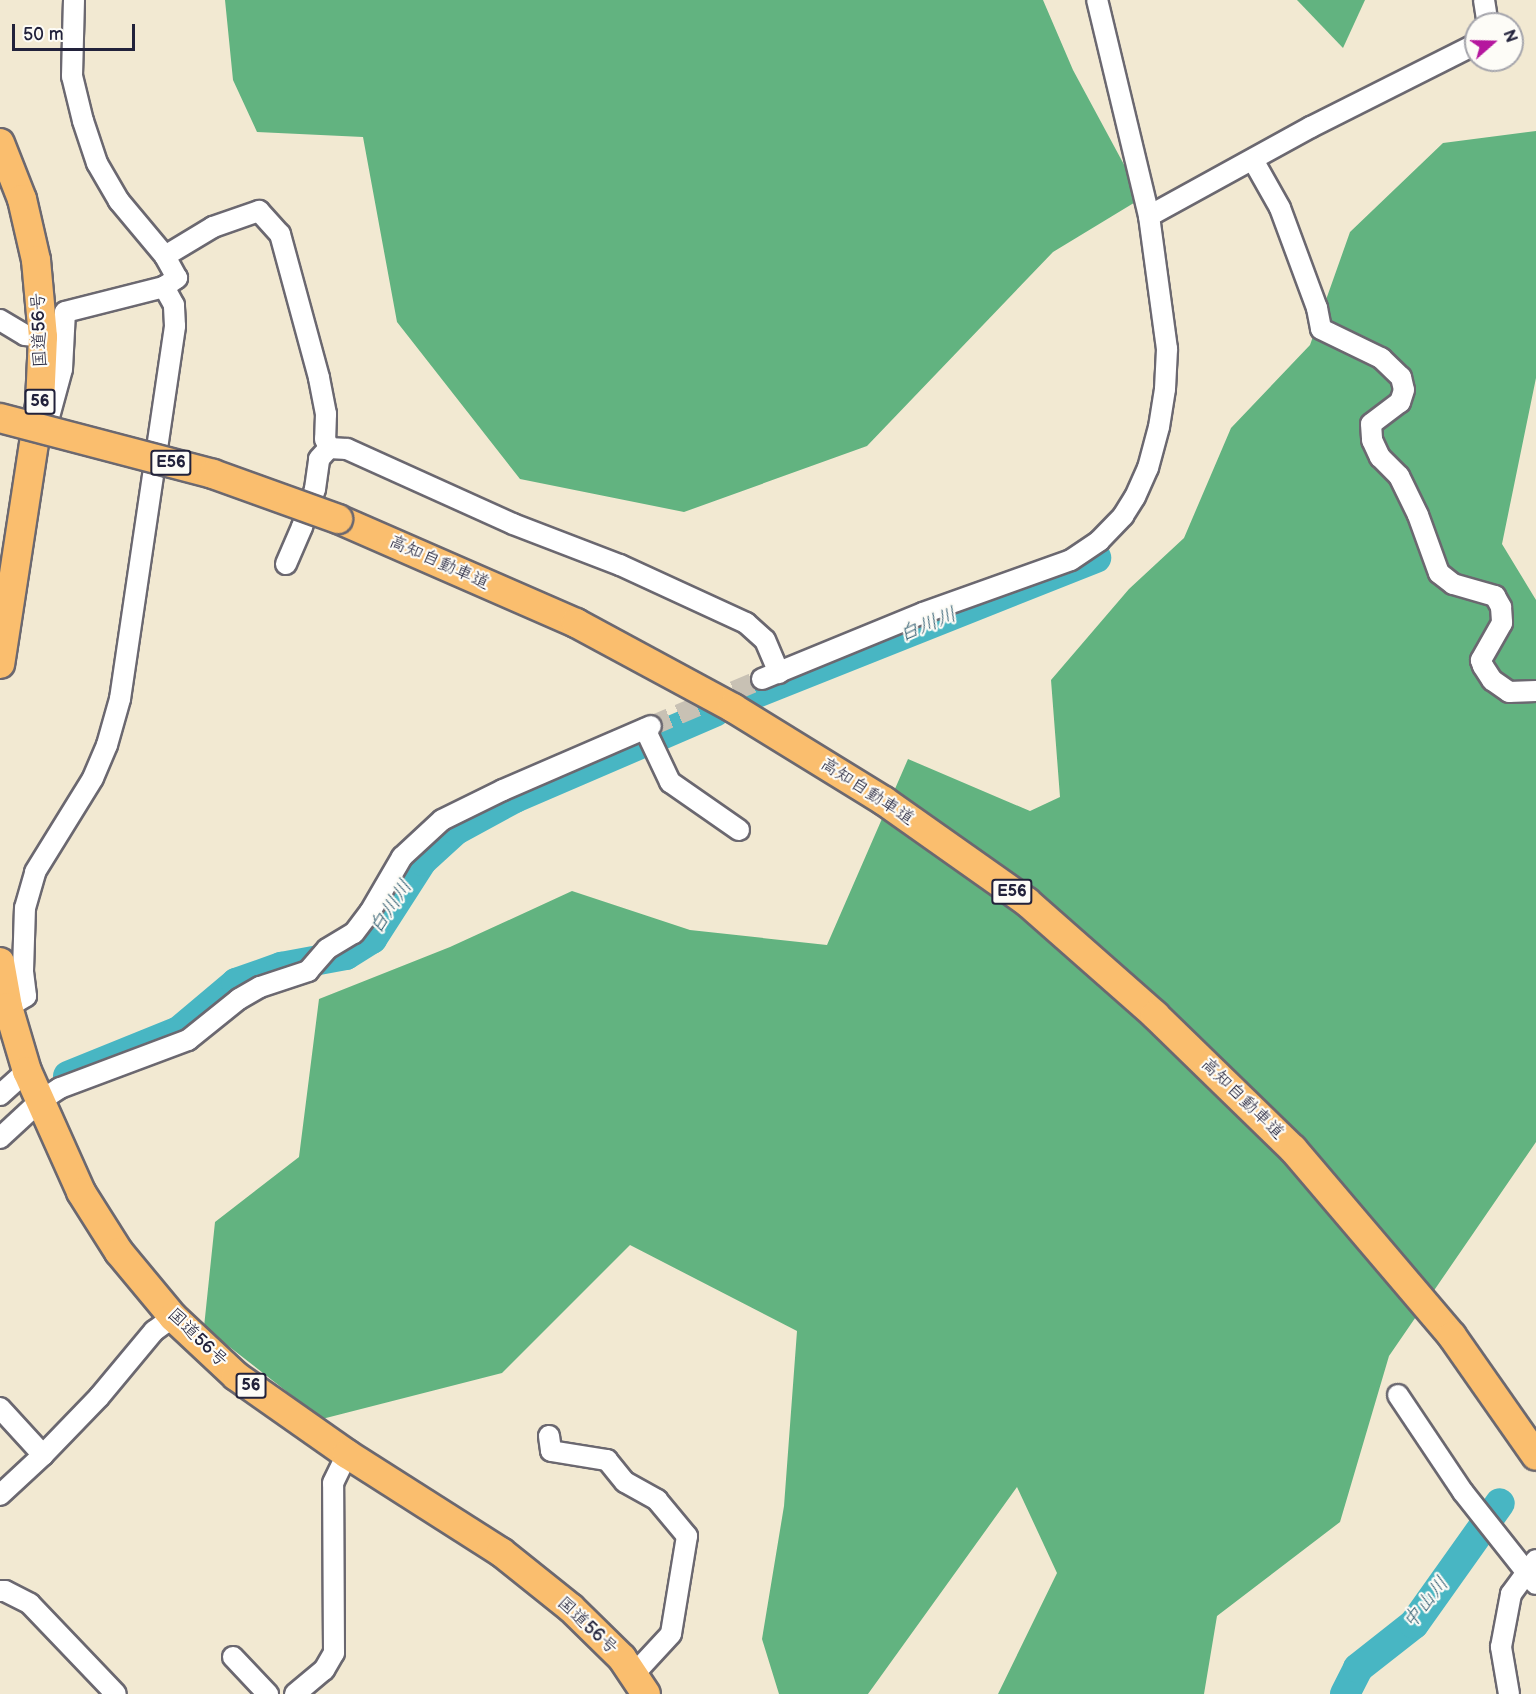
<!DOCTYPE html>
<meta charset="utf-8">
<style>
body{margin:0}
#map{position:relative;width:1536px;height:1694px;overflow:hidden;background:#f2e9d2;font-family:"Balsamiq Sans","Klee One",sans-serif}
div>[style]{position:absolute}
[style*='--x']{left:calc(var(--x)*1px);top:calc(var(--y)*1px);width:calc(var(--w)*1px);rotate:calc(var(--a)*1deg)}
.forest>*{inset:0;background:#62b380}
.river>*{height:30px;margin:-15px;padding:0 15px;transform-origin:15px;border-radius:15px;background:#48b6c3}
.minor-tunnel>*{height:20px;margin-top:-10px;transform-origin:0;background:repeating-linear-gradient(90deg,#c8c1b4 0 20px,transparent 0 30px)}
.roads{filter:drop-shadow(2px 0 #6b6870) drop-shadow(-2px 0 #6b6870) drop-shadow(0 2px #6b6870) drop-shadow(0 -2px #6b6870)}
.minor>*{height:20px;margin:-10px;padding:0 10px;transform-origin:10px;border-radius:10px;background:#fff}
.highway>*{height:28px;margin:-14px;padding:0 14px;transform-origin:14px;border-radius:14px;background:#fabe6e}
.bridges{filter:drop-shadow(2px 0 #6b6870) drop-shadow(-2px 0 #6b6870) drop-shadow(0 2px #6b6870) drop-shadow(0 -2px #6b6870)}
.highway-bridge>*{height:28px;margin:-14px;padding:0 14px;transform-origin:14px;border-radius:14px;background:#fabe6e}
span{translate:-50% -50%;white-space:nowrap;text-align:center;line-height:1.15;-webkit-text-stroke:4.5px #fdfcf7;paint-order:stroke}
.shield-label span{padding:2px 4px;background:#fdfcf7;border:2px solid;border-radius:4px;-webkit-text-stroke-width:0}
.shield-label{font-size:16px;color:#22223b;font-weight:700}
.street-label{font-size:18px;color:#22223b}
.water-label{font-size:20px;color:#315d71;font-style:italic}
.north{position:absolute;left:1464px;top:12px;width:60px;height:60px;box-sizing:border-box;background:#fdfcf7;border:2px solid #a5a5ac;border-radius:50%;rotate:70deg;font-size:16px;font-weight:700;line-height:24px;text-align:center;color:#22223b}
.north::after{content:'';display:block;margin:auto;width:21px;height:27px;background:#b5179e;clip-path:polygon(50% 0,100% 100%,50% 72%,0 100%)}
.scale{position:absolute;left:12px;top:24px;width:123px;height:27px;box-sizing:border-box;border:3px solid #22223b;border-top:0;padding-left:8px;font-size:18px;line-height:21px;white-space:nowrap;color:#22223b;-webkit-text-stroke:4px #fdfcf7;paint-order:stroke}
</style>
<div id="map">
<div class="forest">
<i style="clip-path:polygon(225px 0,1043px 0,1073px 70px,1142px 198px,1053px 252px,867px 446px,684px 512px,520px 479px,397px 322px,363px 137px,257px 132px,233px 80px)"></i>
<i style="clip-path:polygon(1297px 0,1365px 0,1343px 48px)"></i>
<i style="clip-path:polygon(1536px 131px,1536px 378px,1502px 544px,1536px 600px,1536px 1142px,1389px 1356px,1340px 1522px,1217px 1616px,1204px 1694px,998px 1694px,1057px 1573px,1017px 1487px,868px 1694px,779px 1694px,762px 1639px,784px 1506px,797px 1331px,630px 1245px,502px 1373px,322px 1419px,204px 1327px,215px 1222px,299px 1157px,319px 999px,450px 947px,572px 891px,690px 930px,827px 945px,908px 759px,1030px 811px,1060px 797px,1051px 680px,1129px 589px,1184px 538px,1231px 428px,1310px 345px,1350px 232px,1443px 143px)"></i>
</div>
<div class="river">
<i style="--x:759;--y:692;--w:363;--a:-21.7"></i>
<i style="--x:68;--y:1076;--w:120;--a:-22.1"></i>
<i style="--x:179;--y:1031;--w:75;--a:-40.1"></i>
<i style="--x:236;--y:983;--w:48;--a:-19.6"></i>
<i style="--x:281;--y:967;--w:66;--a:-10.5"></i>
<i style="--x:346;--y:955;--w:31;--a:-32"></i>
<i style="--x:372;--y:939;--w:93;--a:-57.3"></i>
<i style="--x:422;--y:861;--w:46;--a:-42.4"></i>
<i style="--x:456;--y:830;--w:67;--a:-28.5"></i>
<i style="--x:515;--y:798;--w:218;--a:-23.3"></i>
<i style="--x:1345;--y:1694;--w:29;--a:-63"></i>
<i style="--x:1358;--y:1668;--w:71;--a:-38.2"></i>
<i style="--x:1414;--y:1624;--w:148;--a:-54.6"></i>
</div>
<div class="minor-tunnel">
<i style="--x:651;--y:726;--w:121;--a:-22.9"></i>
</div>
<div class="roads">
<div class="minor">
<i style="--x:1484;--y:0;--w:24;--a:81"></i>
<i style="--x:1253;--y:160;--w:55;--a:60.6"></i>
<i style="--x:1280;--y:208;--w:107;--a:69.7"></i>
<i style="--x:1317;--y:308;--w:21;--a:79"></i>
<i style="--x:1321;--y:329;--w:67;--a:25.8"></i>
<i style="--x:1381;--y:358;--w:28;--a:44"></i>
<i style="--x:1401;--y:377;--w:13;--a:77"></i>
<i style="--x:1404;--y:390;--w:13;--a:108"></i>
<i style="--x:1400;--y:402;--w:36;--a:143"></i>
<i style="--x:1371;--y:424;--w:16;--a:86"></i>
<i style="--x:1372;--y:440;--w:19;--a:65"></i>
<i style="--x:1380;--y:457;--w:27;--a:45"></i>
<i style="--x:1399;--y:476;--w:43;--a:64"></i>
<i style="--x:1418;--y:515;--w:62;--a:70.1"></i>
<i style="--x:1439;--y:573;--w:18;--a:38"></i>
<i style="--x:1453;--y:584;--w:44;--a:15.9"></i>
<i style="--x:1495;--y:596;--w:13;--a:61"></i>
<i style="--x:1501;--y:607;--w:16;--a:86"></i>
<i style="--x:1502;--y:623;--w:43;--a:119.6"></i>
<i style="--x:1481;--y:660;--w:6;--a:72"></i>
<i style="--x:1483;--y:666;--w:17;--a:57"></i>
<i style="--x:1492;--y:680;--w:21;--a:35"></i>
<i style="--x:1509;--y:692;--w:27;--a:-2"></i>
<i style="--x:1149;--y:216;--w:185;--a:-28.8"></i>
<i style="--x:1311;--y:127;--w:185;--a:-26.7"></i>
<i style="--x:165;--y:256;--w:56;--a:-31.1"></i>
<i style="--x:213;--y:227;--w:49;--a:-19.2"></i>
<i style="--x:259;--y:211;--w:31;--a:48"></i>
<i style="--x:280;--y:234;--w:149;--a:74.8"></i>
<i style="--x:319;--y:378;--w:37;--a:79"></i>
<i style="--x:326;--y:414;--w:25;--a:92"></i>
<i style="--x:325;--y:439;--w:10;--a:66"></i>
<i style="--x:0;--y:320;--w:29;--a:31"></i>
<i style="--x:25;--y:335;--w:18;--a:6"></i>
<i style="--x:46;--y:428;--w:61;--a:-74.8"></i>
<i style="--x:62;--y:369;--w:57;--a:-87"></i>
<i style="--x:65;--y:312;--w:102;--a:-14.2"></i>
<i style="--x:164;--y:287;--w:16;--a:-35"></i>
<i style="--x:177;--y:278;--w:25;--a:-119"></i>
<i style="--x:165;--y:256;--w:72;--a:-129.9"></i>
<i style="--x:119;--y:201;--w:44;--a:-120.1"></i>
<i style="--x:97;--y:163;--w:44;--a:-108.4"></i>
<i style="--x:83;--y:121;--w:46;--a:-103.7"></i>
<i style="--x:72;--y:76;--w:76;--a:-88.5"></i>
<i style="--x:286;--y:564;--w:40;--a:-66.6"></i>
<i style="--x:302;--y:527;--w:40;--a:-71.1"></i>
<i style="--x:315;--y:489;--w:30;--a:-82"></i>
<i style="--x:319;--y:459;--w:15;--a:-48"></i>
<i style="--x:329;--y:448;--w:18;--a:3"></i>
<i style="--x:347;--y:449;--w:182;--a:24.3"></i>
<i style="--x:513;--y:524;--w:115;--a:21"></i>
<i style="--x:620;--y:565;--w:139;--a:24.7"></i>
<i style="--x:746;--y:623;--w:25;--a:42"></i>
<i style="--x:765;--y:640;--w:36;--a:67"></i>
<i style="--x:762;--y:679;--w:174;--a:-22.3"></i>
<i style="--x:923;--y:613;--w:157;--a:-19.7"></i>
<i style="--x:1071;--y:560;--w:34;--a:-34"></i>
<i style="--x:1099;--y:541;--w:35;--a:-46"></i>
<i style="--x:1123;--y:516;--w:22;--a:-58"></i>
<i style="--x:1135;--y:497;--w:32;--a:-66"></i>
<i style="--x:1148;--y:468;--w:42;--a:-75"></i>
<i style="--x:1159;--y:427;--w:38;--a:-81"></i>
<i style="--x:1165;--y:389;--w:40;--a:-87.1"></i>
<i style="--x:1167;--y:349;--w:134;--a:-97.7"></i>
<i style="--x:1149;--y:216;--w:222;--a:-103.5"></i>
<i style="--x:645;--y:729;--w:59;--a:64.7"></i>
<i style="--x:670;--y:782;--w:84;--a:34.8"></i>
<i style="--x:8;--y:1007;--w:21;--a:-31"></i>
<i style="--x:26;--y:996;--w:25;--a:-97"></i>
<i style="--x:23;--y:971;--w:63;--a:-88.2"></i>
<i style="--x:25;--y:908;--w:37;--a:-74"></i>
<i style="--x:35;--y:872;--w:110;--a:-58.3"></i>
<i style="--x:93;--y:778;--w:36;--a:-67"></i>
<i style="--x:107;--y:745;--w:48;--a:-74.2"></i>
<i style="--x:120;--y:699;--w:377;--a:-81.6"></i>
<i style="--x:175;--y:326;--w:21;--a:-93"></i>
<i style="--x:174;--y:305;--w:21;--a:-119"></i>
<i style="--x:0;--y:1095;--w:36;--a:-42"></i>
<i style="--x:0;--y:1138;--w:54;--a:-42.8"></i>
<i style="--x:40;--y:1101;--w:24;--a:-33"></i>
<i style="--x:60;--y:1088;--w:137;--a:-20.6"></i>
<i style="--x:188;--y:1040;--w:65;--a:-38.8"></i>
<i style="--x:239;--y:999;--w:24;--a:-30"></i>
<i style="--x:260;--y:987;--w:51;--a:-18.4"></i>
<i style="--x:308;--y:971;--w:29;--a:-49"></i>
<i style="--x:327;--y:949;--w:31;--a:-31"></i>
<i style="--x:354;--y:933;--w:26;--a:-53"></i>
<i style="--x:370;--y:912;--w:64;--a:-59.8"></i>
<i style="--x:402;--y:857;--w:54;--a:-42.8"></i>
<i style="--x:442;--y:820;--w:68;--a:-26.2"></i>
<i style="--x:503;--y:790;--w:161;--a:-23.4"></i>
<i style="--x:1398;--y:1395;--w:117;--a:56.2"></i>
<i style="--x:1463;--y:1492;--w:117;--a:51.6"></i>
<i style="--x:0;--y:1408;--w:64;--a:47.5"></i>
<i style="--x:549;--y:1436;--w:15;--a:82"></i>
<i style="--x:551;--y:1451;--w:57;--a:9.1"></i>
<i style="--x:607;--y:1460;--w:28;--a:51"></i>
<i style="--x:625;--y:1482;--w:37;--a:29"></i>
<i style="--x:657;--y:1500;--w:47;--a:50.2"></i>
<i style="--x:687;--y:1536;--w:99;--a:99.3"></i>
<i style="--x:671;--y:1634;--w:56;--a:132.8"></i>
<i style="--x:0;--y:1495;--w:59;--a:-42.9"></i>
<i style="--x:43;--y:1455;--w:81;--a:-46"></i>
<i style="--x:99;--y:1397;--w:86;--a:-50.2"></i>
<i style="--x:154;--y:1331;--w:24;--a:-36"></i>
<i style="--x:0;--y:1591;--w:5;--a:0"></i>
<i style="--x:5;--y:1591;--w:28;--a:27"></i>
<i style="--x:30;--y:1604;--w:124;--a:46.3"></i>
<i style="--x:233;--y:1657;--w:51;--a:46.6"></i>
<i style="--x:295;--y:1694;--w:38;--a:-40"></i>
<i style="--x:324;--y:1670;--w:20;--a:-60"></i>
<i style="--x:334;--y:1653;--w:170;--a:-90.3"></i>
<i style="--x:333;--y:1483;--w:32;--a:-64"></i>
<i style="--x:1509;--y:1694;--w:48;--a:-99.7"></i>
<i style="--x:1501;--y:1647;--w:54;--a:-79.3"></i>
<i style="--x:1511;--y:1594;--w:42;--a:-53.7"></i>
</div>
<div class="highway">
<i style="--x:0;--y:143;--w:60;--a:68.6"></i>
<i style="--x:22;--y:199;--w:63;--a:77.1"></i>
<i style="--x:36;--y:260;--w:77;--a:84.8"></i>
<i style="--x:43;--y:337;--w:67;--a:92.6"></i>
<i style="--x:40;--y:404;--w:263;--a:98.7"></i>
<i style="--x:338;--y:519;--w:260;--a:23.6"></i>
<i style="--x:576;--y:623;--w:179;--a:28.4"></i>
<i style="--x:733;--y:708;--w:177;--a:31.6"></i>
<i style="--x:884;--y:801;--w:175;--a:35.2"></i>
<i style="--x:1027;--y:902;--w:171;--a:41.4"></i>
<i style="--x:1155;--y:1015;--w:192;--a:44.2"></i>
<i style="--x:1293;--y:1149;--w:245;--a:49.6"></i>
<i style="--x:1452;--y:1336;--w:146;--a:55"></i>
<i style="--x:0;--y:962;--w:46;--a:79.9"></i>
<i style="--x:8;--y:1007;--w:67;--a:73.5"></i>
<i style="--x:27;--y:1071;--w:133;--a:65.9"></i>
<i style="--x:81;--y:1192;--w:71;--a:57.7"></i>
<i style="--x:119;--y:1252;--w:85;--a:50.3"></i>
<i style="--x:173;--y:1317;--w:86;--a:43.1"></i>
<i style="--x:236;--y:1376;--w:136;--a:35.1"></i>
<i style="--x:347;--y:1454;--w:183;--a:32.5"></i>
<i style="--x:501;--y:1552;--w:90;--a:38.7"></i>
<i style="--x:571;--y:1608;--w:71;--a:44.4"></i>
<i style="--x:622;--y:1658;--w:43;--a:56.3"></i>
</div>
</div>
<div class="bridges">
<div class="highway-bridge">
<i style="--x:0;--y:418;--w:220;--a:14.7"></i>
<i style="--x:213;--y:474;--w:133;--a:19.8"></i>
</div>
</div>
<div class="shield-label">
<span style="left:40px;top:402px">56</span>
<span style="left:171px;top:463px">E56</span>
<span style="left:1012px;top:892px">E56</span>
<span style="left:251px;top:1386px">56</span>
</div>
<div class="street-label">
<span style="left:40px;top:330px;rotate:-92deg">国道56号</span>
<span style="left:439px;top:563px;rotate:24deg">高知自動車道</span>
<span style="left:867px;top:792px;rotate:33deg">高知自動車道</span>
<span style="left:1242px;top:1099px;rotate:44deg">高知自動車道</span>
<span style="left:197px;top:1338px;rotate:44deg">国道56号</span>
<span style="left:587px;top:1626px;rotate:43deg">国道56号</span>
</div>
<div class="water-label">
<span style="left:928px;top:625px;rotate:-22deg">白川川</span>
<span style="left:391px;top:907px;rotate:-56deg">白川川</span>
<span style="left:1426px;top:1603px;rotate:-51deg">中山川</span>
</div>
<div class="north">N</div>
<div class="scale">50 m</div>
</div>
